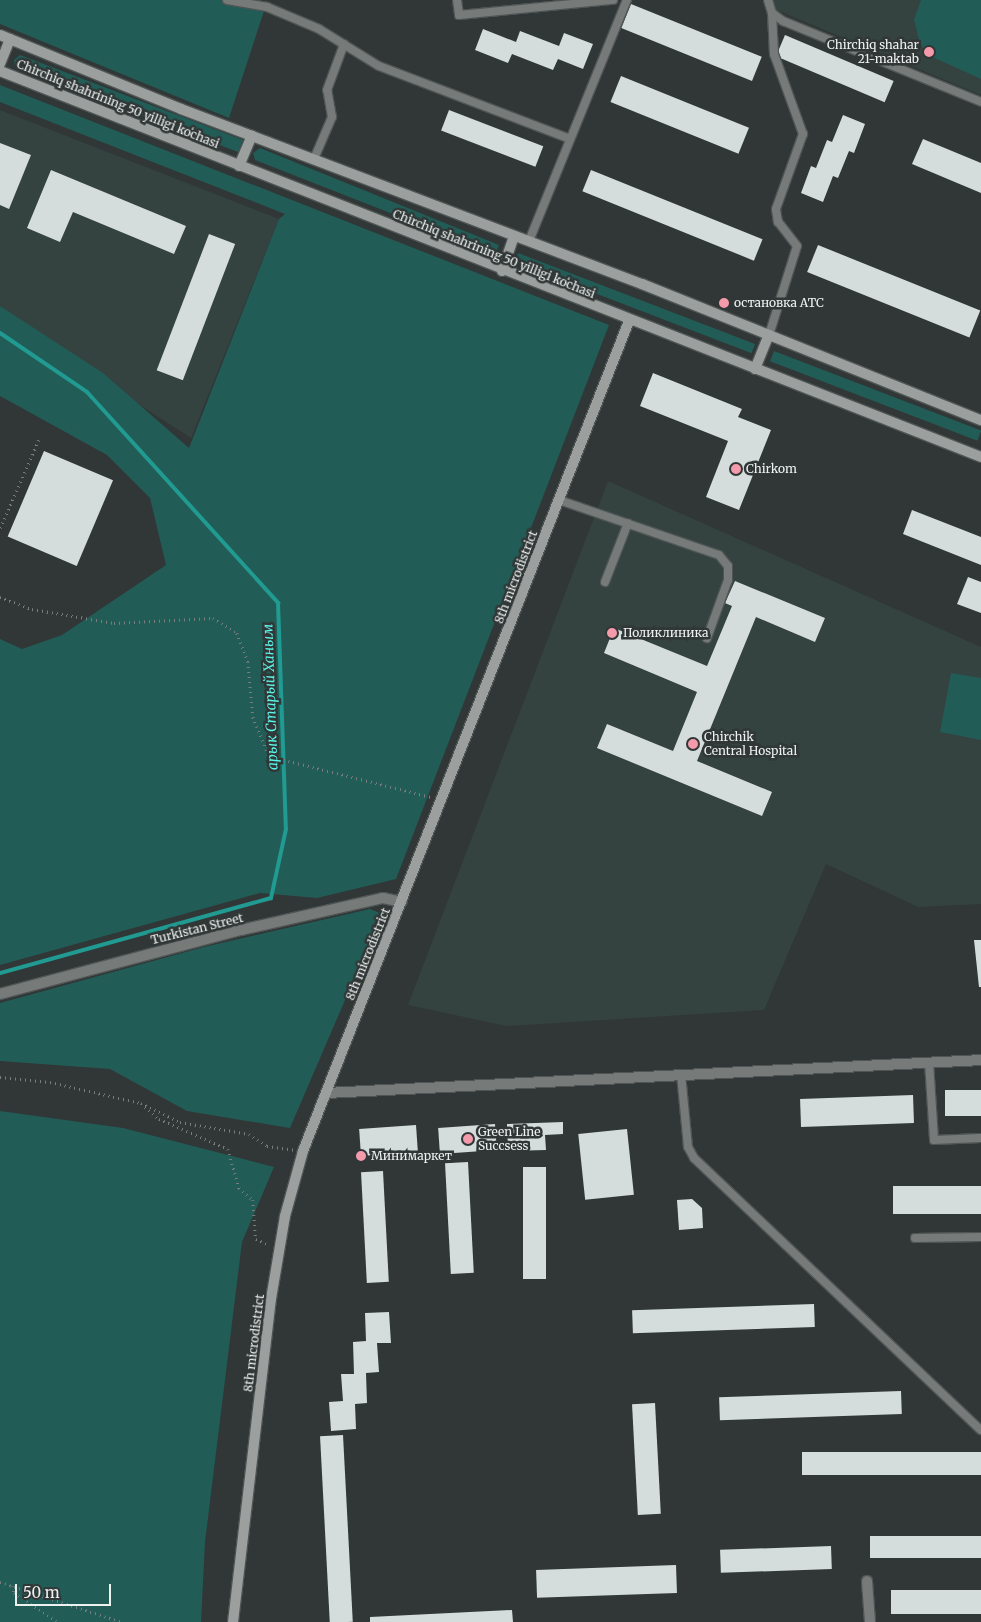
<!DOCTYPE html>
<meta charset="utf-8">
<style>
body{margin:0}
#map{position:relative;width:981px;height:1622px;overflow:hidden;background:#303736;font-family:Merriweather,serif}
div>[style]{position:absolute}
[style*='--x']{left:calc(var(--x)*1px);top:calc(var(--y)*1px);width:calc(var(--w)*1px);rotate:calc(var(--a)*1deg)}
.built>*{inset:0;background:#344240}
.green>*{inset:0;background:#225c57;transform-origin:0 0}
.stream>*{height:4px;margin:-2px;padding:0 2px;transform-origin:2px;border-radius:2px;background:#219a91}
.building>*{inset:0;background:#d5dddc;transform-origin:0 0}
.path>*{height:2.5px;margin-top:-1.25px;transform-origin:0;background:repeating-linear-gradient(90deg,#797e7d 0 1px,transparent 0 5px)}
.roads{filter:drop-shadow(1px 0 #4e5554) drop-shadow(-1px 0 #4e5554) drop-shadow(0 1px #4e5554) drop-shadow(0 -1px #4e5554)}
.lane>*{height:8px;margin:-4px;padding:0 4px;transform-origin:4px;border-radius:4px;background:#767a79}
.street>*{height:10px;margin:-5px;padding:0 5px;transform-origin:5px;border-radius:5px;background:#767a79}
.secondary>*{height:10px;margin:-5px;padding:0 5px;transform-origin:5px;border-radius:5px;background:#9ba09f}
.dots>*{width:14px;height:14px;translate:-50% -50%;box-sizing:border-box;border:2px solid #303736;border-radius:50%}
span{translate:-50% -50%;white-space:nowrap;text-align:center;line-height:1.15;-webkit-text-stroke:5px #303736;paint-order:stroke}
.poi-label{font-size:12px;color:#edf1f0}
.right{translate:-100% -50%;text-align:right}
.left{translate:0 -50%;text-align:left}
.street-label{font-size:12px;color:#edf1f0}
.water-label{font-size:14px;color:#59f5e9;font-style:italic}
.scale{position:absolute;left:15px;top:1584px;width:96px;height:22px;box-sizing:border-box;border:2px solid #edf1f0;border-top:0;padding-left:6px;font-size:15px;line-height:18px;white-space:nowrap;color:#edf1f0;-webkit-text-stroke:4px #303736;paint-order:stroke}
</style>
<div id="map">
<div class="built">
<i style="clip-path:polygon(773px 0,981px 0,981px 95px,774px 9px)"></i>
<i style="clip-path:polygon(0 110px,279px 219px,191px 438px,0 315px)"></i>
<i style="clip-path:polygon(608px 481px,981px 647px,981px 904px,918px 907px,826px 864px,764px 1010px,506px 1026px,408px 1005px)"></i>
</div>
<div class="green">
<i style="clip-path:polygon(0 0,259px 0,265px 8px,229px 118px,0 24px)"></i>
<i style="clip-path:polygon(921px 0,981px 0,981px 79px,928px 55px,920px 44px,914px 19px)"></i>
<i style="clip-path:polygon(20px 55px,243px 140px,238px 152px,15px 67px,14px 60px)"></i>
<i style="clip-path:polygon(0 85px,609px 325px,396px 879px,317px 898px,260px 893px,0 965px,0 639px,22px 649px,62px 635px,166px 565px,150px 498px,107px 455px,0 396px,0 306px,103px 373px,189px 448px,279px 219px,285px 214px,0 102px)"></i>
<i style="clip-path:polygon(260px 148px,499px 245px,495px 254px,255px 160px,253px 153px)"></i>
<i style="left:518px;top:253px;width:254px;height:10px;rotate:21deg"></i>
<i style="left:774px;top:351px;width:222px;height:11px;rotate:21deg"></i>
<i style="clip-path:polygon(951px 673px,981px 678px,981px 740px,940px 732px)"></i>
<i style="clip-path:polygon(370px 909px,382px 914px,290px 1128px,187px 1111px,110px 1069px,0 1061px,0 1003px,204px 947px)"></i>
<i style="clip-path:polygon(0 1111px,123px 1128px,274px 1167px,242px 1242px,205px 1542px,201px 1622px,0 1622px)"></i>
</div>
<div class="stream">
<i style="--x:0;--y:333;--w:105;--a:34.1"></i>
<i style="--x:87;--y:392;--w:285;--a:47.8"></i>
<i style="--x:278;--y:603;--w:226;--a:88"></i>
<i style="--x:286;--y:829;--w:71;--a:102.3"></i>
<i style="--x:271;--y:898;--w:281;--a:164.5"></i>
</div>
<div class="building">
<i style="left:631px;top:4px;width:141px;height:26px;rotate:22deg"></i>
<i style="clip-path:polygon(483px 29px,516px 42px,520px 31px,559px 46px,564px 33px,593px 44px,583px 69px,558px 59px,553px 70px,512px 54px,508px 63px,475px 50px)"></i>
<i style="left:785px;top:35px;width:118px;height:23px;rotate:23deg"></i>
<i style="left:621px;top:76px;width:138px;height:28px;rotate:22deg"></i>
<i style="left:449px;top:110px;width:101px;height:22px;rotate:21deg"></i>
<i style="clip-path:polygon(843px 115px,865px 124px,854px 153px,849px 151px,838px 178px,833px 176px,823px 202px,801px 193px,811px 166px,816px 168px,827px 140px,832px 142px)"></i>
<i style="clip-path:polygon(923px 139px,981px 163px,981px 193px,912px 164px)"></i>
<i style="clip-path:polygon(0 143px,31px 155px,9px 209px,0 205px)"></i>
<i style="clip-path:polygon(51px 170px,186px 226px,174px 254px,73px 212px,60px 242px,27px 228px)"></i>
<i style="left:591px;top:170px;width:185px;height:23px;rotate:22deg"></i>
<i style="left:209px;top:234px;width:28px;height:146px;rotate:21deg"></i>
<i style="left:818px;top:245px;width:175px;height:29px;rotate:22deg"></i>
<i style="clip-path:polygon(653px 373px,742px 409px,738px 417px,771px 430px,739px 510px,706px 497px,728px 441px,640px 406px)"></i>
<i style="left:44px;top:451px;width:75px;height:93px;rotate:23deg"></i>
<i style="clip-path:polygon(912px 510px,981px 537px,981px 565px,903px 534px)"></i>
<i style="clip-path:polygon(968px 577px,981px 582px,981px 613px,957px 604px)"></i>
<i style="clip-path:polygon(735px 581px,825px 618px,815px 642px,756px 617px,697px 761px,772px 792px,762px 816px,597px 748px,607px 724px,673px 751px,697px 692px,604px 653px,614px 628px,707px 666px,732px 606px,725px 603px)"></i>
<i style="clip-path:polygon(974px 940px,981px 940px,981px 987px,979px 987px)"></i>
<i style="left:981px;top:1090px;width:26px;height:36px;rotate:90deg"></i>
<i style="left:913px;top:1095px;width:28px;height:113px;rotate:88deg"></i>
<i style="clip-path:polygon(563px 1122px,563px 1134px,545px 1135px,546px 1150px,508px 1151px,507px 1124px)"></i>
<i style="left:495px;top:1124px;width:26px;height:57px;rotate:86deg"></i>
<i style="left:416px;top:1125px;width:27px;height:57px;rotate:86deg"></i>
<i style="left:627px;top:1129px;width:66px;height:49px;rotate:84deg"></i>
<i style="left:468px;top:1162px;width:111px;height:23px;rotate:87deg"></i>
<i style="left:523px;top:1167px;width:23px;height:112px"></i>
<i style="left:383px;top:1171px;width:111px;height:22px;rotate:87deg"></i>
<i style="left:981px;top:1186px;width:28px;height:88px;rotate:90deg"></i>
<i style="clip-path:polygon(692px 1199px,702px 1208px,703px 1228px,679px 1230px,677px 1200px)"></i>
<i style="left:814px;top:1304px;width:23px;height:182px;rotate:88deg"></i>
<i style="clip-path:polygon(389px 1312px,391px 1343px,377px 1343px,379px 1372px,366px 1373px,367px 1403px,355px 1404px,356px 1429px,331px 1431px,329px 1402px,343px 1401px,341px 1374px,354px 1374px,353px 1342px,366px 1341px,365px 1313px)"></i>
<i style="left:901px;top:1391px;width:23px;height:182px;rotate:88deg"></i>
<i style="left:655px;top:1403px;width:111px;height:23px;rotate:87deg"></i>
<i style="left:343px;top:1435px;width:187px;height:23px;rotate:87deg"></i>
<i style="left:981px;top:1452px;width:23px;height:179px;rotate:90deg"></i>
<i style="left:981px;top:1536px;width:22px;height:111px;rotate:90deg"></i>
<i style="left:831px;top:1546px;width:23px;height:111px;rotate:88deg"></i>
<i style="left:676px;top:1565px;width:28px;height:140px;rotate:88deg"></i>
<i style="left:981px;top:1590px;width:24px;height:90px;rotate:90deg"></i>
<i style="clip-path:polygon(512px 1610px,513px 1622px,370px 1622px,370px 1617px)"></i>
</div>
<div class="path">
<i style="--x:0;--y:528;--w:99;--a:-66.3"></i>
<i style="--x:0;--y:597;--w:34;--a:21"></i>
<i style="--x:32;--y:609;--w:83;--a:9.7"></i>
<i style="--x:114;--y:623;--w:99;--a:-2.9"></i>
<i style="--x:213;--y:618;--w:28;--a:32"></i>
<i style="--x:237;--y:633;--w:31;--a:69"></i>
<i style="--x:248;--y:662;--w:55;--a:84.8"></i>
<i style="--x:253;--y:717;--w:42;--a:67.7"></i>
<i style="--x:269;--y:756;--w:167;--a:14.2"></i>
<i style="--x:0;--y:1077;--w:50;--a:5.7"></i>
<i style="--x:50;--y:1082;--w:93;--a:13"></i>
<i style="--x:141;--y:1103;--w:43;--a:26"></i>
<i style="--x:180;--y:1122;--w:70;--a:9.9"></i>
<i style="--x:249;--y:1134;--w:22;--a:34"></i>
<i style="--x:267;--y:1146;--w:27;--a:8"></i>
<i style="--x:145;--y:1107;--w:18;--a:41"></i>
<i style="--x:159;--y:1119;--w:75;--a:23.5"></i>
<i style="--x:228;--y:1149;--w:41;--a:74.2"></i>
<i style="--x:239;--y:1188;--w:18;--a:41"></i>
<i style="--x:253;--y:1200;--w:39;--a:86"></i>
<i style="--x:256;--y:1239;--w:14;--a:25"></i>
<i style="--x:0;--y:1582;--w:128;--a:18.2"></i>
<i style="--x:12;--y:1586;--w:7;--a:74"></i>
<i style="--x:14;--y:1593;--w:53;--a:33.4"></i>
</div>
<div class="roads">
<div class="lane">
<i style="--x:227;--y:0;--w:41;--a:9.9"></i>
<i style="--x:267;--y:7;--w:56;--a:22.9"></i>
<i style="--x:319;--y:29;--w:70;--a:31.7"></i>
<i style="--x:379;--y:66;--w:204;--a:20.9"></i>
<i style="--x:457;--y:0;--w:15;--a:82"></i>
<i style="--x:459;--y:15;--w:155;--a:-5.6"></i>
<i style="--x:768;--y:0;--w:14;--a:73"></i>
<i style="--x:772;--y:13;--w:14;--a:36"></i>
<i style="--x:783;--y:21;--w:214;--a:22.2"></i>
<i style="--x:314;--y:159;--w:46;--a:-66.8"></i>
<i style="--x:332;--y:117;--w:27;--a:-100"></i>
<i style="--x:327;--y:90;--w:49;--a:-69.7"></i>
<i style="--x:529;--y:241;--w:260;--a:-67.9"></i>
<i style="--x:769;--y:335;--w:93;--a:-72.5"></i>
<i style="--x:797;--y:246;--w:31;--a:-128"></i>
<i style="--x:778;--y:222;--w:13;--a:-99"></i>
<i style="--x:776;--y:209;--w:80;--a:-70.2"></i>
<i style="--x:803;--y:134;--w:85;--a:-109.9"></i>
<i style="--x:774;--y:54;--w:41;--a:-92.8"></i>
<i style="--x:559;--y:500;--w:169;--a:19"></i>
<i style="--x:719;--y:555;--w:14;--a:51"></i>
<i style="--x:728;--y:566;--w:14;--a:90"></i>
<i style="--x:728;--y:580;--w:62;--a:109.9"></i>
<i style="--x:605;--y:582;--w:63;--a:-68.7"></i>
<i style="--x:929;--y:1062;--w:78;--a:86.3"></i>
<i style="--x:934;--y:1140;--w:47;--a:-2.4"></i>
<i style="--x:681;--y:1074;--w:73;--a:84.5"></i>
<i style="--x:688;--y:1147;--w:13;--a:61"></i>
<i style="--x:694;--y:1158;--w:395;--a:43.5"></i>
<i style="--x:915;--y:1238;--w:66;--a:-0.9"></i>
</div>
<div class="street">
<i style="--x:0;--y:994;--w:249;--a:-14.9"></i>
<i style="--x:241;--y:930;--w:146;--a:-12.7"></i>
<i style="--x:383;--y:898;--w:19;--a:12"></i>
<i style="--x:326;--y:1093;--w:656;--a:-2.88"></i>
<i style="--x:867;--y:1581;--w:41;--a:85.8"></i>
</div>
<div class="secondary">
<i style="--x:0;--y:35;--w:196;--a:22.2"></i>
<i style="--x:181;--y:109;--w:493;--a:20.8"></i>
<i style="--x:642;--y:284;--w:365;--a:21.9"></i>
<i style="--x:0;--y:64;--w:27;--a:-68"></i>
<i style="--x:0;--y:71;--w:1054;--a:21.48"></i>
<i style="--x:239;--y:166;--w:33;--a:-67"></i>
<i style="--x:502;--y:271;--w:37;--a:-71"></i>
<i style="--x:755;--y:369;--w:37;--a:-68"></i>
<i style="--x:233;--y:1622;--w:325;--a:-83.3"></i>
<i style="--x:271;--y:1299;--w:84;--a:-80.4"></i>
<i style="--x:285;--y:1216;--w:67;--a:-74.5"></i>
<i style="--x:303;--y:1151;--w:892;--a:-68.56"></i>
</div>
</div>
<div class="dots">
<i style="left:929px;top:52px;background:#f39aab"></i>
<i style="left:724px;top:303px;background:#f39aab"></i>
<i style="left:736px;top:469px;background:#f39aab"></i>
<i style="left:612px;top:633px;background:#f39aab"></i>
<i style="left:693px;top:744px;background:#f39aab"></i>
<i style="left:468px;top:1139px;background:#f39aab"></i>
<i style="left:361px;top:1156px;background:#f39aab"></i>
</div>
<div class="poi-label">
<span class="right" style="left:919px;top:52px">Chirchiq shahar<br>21-maktab</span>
<span class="left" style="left:734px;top:303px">остановка АТС</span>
<span class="left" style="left:746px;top:469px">Chirkom</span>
<span class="left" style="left:623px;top:633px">Поликлиника</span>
<span class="left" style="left:704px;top:744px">Chirchik<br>Central Hospital</span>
<span class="left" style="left:478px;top:1139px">Green Line<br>Succsess</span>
<span class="left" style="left:371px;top:1156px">Минимаркет</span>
</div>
<div class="street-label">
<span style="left:118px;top:104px;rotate:22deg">Chirchiq shahrining 50 yilligi koʻchasi</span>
<span style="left:494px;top:254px;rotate:22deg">Chirchiq shahrining 50 yilligi koʻchasi</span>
<span style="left:516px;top:577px;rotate:-69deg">8th microdistrict</span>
<span style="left:197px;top:929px;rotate:-14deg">Turkistan Street</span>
<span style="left:368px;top:954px;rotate:-68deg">8th microdistrict</span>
<span style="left:254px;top:1343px;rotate:-83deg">8th microdistrict</span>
</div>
<div class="water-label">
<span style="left:270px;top:697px;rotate:-92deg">арык Старый Ханым</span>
</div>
<div class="scale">50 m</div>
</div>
